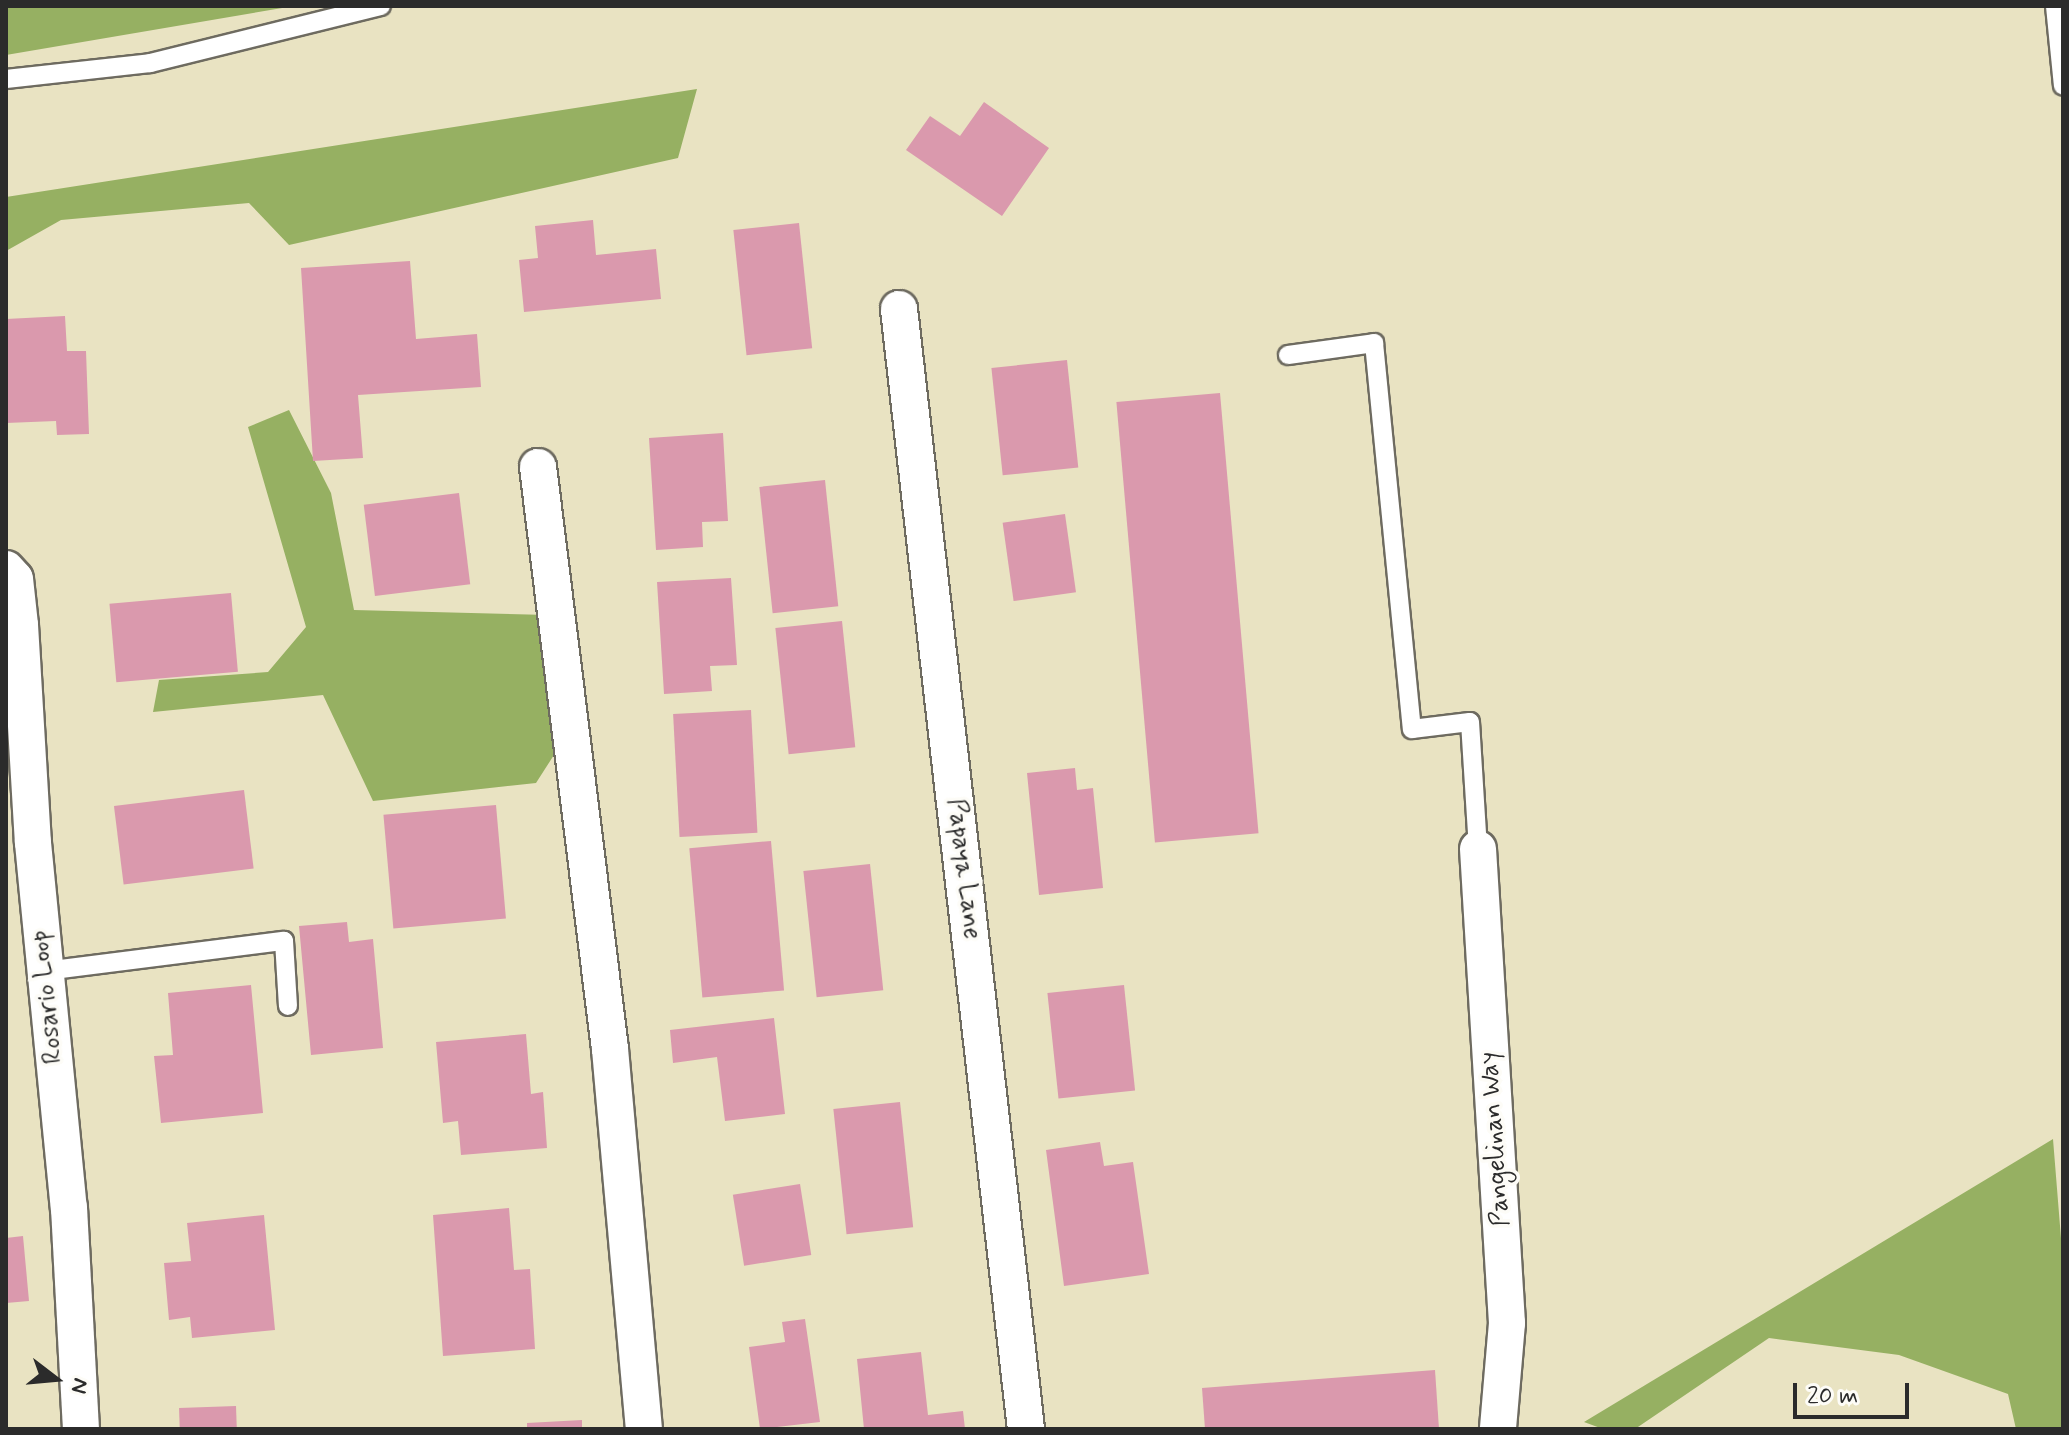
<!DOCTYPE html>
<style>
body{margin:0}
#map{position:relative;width:2069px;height:1435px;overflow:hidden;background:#e9e3c2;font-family:Mynerve,sans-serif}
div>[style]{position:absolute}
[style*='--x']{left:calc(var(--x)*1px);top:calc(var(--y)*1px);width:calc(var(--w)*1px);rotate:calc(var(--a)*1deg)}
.forest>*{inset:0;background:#96b062}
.building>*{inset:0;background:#da99ad;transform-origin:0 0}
.roads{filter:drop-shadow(2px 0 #6e6b60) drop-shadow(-2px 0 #6e6b60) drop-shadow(0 2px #6e6b60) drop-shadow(0 -2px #6e6b60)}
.service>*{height:18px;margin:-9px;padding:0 9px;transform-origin:9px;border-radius:9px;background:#fff}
.minor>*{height:36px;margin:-18px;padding:0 18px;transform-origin:18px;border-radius:18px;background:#fff}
span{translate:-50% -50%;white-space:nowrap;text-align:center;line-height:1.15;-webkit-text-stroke:7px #fdfcf7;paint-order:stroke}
.street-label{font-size:26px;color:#2b2b2b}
.frame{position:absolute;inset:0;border:8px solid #2b2b2b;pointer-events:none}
.north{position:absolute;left:16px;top:1339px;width:80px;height:80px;-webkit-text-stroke:6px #fdfcf7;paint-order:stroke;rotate:106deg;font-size:22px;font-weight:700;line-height:32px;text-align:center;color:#2b2b2b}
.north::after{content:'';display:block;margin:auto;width:28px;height:36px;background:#2b2b2b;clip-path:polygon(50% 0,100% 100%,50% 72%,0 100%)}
.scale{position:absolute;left:1793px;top:1383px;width:116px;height:36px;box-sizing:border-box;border:4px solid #2b2b2b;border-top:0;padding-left:10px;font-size:24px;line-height:28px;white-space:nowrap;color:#2b2b2b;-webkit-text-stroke:6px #fdfcf7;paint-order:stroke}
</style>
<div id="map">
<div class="forest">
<i style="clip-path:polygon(6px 6px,294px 6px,6px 55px)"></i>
<i style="clip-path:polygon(697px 89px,678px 158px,289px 245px,249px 203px,61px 220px,6px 251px,6px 197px)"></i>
<i style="clip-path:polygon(289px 410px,331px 493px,354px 610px,548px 615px,570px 730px,536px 783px,373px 801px,323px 695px,153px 712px,159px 680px,268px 672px,306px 627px,248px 427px)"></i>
<i style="clip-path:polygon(2053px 1139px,2063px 1263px,2063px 1429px,2016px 1429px,2008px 1394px,1899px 1355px,1769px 1338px,1635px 1429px,1603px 1429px,1584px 1422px)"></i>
</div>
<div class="building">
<i style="clip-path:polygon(984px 102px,1049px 148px,1002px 216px,906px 150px,930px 116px,960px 136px)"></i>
<i style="clip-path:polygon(593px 220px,596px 255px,656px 249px,661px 299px,524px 312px,519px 260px,538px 258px,535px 226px)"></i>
<i style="left:799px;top:223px;width:126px;height:66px;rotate:84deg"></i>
<i style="clip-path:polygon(410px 261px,416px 339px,477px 334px,481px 387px,358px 395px,363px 458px,313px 461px,301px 268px)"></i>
<i style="clip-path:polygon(65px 316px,67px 351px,86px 351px,89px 434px,57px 435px,56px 421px,6px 423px,6px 319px)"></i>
<i style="left:1067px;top:360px;width:108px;height:76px;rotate:84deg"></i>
<i style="left:1220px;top:393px;width:442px;height:104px;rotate:85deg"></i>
<i style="clip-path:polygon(723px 433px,728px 521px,702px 522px,703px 547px,656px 550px,649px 438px)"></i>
<i style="left:825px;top:480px;width:127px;height:66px;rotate:84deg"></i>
<i style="left:459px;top:493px;width:92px;height:96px;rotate:83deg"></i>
<i style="left:1065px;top:514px;width:79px;height:63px;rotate:82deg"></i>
<i style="clip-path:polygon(731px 578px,737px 665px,710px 666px,712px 691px,664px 694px,657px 582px)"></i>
<i style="left:231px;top:593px;width:79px;height:122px;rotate:85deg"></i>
<i style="left:842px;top:621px;width:127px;height:67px;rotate:84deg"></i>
<i style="left:751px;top:710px;width:123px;height:78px;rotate:87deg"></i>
<i style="clip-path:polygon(1075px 768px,1077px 790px,1093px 788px,1103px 888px,1039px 895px,1027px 773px)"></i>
<i style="left:244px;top:790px;width:79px;height:131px;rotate:83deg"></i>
<i style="left:496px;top:805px;width:114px;height:113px;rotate:85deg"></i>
<i style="left:771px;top:841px;width:150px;height:82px;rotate:85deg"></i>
<i style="left:870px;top:864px;width:127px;height:67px;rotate:84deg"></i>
<i style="clip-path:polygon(347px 922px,349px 942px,373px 939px,383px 1048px,311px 1055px,299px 926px)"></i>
<i style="clip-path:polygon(251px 985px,263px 1113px,161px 1123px,154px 1056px,173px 1055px,168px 993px)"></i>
<i style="left:1124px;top:985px;width:106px;height:77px;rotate:84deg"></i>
<i style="clip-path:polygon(774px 1018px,785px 1114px,725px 1121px,717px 1057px,673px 1063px,670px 1030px)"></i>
<i style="clip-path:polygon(526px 1034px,531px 1094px,543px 1092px,547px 1148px,461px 1155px,458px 1121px,443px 1123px,436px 1042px)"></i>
<i style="left:900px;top:1102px;width:126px;height:67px;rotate:84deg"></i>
<i style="clip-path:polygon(1100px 1142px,1104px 1166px,1133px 1162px,1149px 1274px,1064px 1286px,1046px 1150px)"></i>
<i style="left:800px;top:1184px;width:72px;height:68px;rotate:81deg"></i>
<i style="clip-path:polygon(509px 1208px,514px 1270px,530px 1269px,535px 1349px,443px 1356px,433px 1215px)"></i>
<i style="clip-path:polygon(264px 1215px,275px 1330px,192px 1338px,190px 1317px,169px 1320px,164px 1263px,191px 1261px,187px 1223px)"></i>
<i style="clip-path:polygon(23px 1236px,29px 1301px,6px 1303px,6px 1238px)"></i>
<i style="clip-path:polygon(805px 1319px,820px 1422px,760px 1429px,749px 1347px,785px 1342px,782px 1322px)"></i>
<i style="clip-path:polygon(921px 1352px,928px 1415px,963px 1411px,965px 1429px,864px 1429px,857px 1359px)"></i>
<i style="clip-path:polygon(1435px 1370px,1439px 1429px,1205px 1429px,1202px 1388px)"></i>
<i style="left:236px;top:1406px;width:23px;height:57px;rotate:88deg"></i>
<i style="clip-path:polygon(582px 1420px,582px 1429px,527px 1429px,527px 1423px)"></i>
</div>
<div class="roads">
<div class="service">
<i style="--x:2055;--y:6;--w:80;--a:84.3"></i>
<i style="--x:6;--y:79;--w:145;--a:-6.3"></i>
<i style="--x:150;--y:63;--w:238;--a:-13.9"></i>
<i style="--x:1288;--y:355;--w:87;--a:-7.9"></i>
<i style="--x:1374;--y:343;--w:388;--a:84.4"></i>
<i style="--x:1412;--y:729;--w:58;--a:-6.9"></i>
<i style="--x:1470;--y:722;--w:127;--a:86.4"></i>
<i style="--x:45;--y:971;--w:241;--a:-7.2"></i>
<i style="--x:284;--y:941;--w:65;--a:86.5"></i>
</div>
<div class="minor">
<i style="--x:899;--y:309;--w:1127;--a:83.53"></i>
<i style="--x:538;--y:467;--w:586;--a:82.95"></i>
<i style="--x:610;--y:1049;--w:382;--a:84.9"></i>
<i style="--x:6;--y:569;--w:13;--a:48"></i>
<i style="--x:15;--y:579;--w:46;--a:83.8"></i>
<i style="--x:20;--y:625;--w:218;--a:86.6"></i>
<i style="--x:33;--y:843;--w:367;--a:84.4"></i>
<i style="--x:69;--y:1208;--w:221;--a:86.9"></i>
<i style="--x:1478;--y:849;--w:475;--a:86.5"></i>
<i style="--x:1507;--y:1323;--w:106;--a:94.9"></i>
</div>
</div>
<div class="street-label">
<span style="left:963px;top:869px;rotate:83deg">Papaya Lane</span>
<span style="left:48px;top:997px;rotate:-96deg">Rosario Loop</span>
<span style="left:1496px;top:1139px;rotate:-94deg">Pangelinan Way</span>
</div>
<div class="frame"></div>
<div class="north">N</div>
<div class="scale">20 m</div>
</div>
